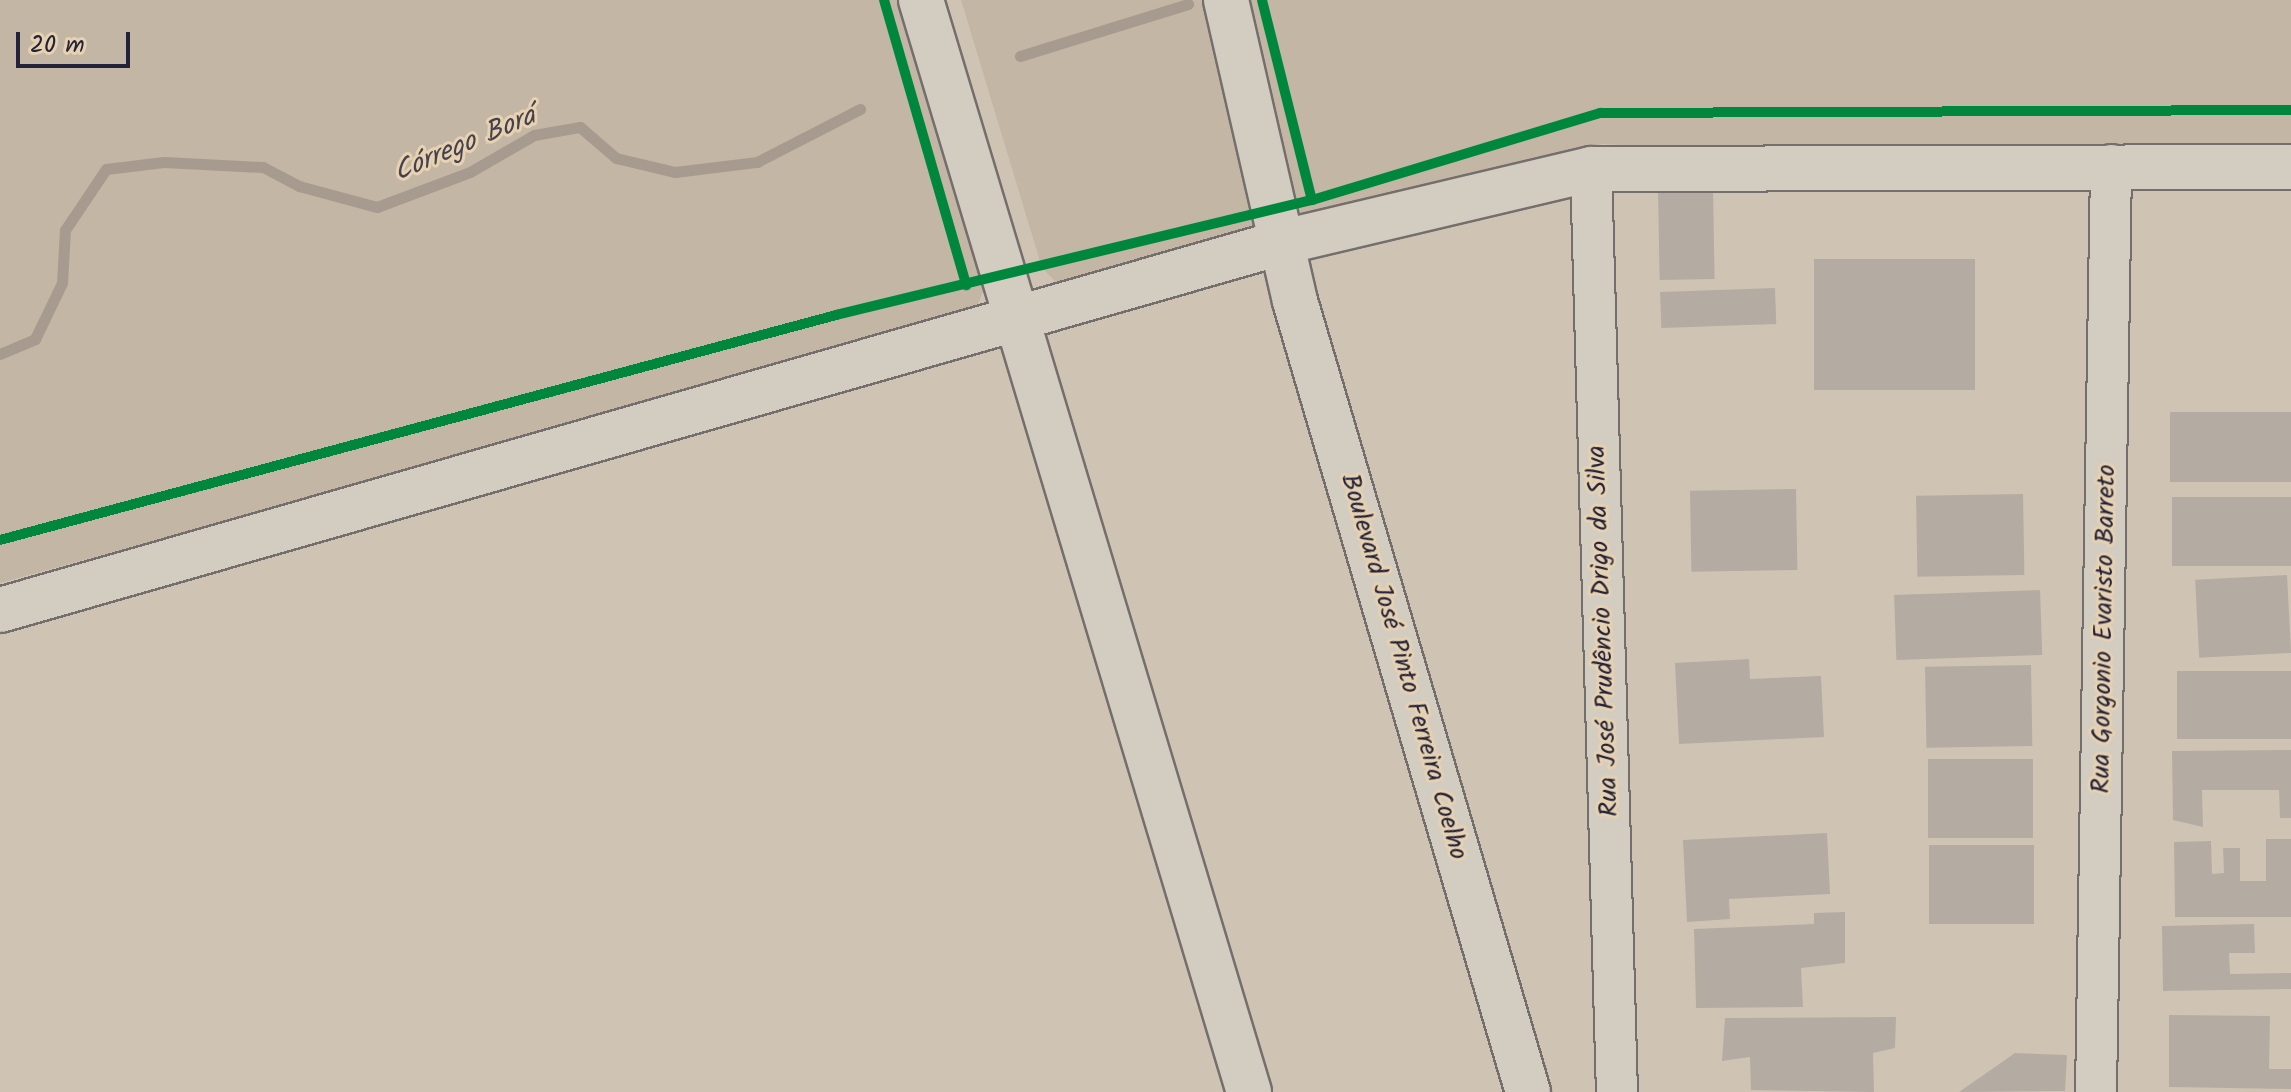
<!DOCTYPE html>
<meta charset="utf-8">
<style>
body{margin:0}
#map{position:relative;width:2291px;height:1092px;overflow:hidden;background:#cfc4b4;font-family:Kalam,sans-serif}
div>[style]{position:absolute}
[style*='--x']{left:calc(var(--x)*1px);top:calc(var(--y)*1px);width:calc(var(--w)*1px);rotate:calc(var(--a)*1deg)}
.green>*{inset:0;background:#c4b6a4}
.stream>*{height:11px;margin:-5.5px;padding:0 5.5px;transform-origin:5.5px;border-radius:5.5px;background:#a79b90}
.building>*{inset:0;background:#b4aca2;transform-origin:0 0}
.roads{filter:drop-shadow(2px 0 #746f6d) drop-shadow(-2px 0 #746f6d) drop-shadow(0 2px #746f6d) drop-shadow(0 -2px #746f6d)}
.minor>*{height:40px;margin:-20px;padding:0 20px;transform-origin:20px;border-radius:20px;background:#d3ccc0}
.primary>*{height:44px;margin:-22px;padding:0 22px;transform-origin:22px;border-radius:22px;background:#d3ccc0}
.cycleway>*{height:10px;margin:-5px;padding:0 5px;transform-origin:5px;border-radius:5px;background:#00873e}
span{translate:-50% -50%;white-space:nowrap;text-align:center;line-height:1.15;-webkit-text-stroke:6px #e6d1b0;paint-order:stroke}
.street-label{font-size:26px;color:#22223b}
.water-label{font-size:28px;color:#454150;font-style:italic}
.scale{position:absolute;left:16px;top:32px;width:114px;height:36px;box-sizing:border-box;border:4px solid #22223b;border-top:0;padding-left:10px;font-size:24px;line-height:28px;white-space:nowrap;color:#22223b;-webkit-text-stroke:6px #e6d1b0;paint-order:stroke}
</style>
<div id="map">
<div class="green">
<i style="clip-path:polygon(0 0,905px 0,982px 257px,984px 289px,976px 309px,937px 326px,0 583px)"></i>
<i style="clip-path:polygon(961px 0,2291px 0,2291px 146px,1696px 149px,1603px 144px,1312px 215px,1076px 286px,1057px 283px,1042px 268px)"></i>
</div>
<div class="stream">
<i style="--x:1020;--y:56;--w:176;--a:-17.2"></i>
<i style="--x:0;--y:354;--w:38;--a:-23"></i>
<i style="--x:35;--y:339;--w:62;--a:-64.3"></i>
<i style="--x:62;--y:283;--w:53;--a:-86.8"></i>
<i style="--x:65;--y:230;--w:73;--a:-56.1"></i>
<i style="--x:106;--y:169;--w:58;--a:-6.9"></i>
<i style="--x:164;--y:162;--w:99;--a:2.9"></i>
<i style="--x:263;--y:167;--w:41;--a:27.8"></i>
<i style="--x:299;--y:186;--w:81;--a:15.1"></i>
<i style="--x:377;--y:207;--w:99;--a:-20.6"></i>
<i style="--x:470;--y:172;--w:74;--a:-30"></i>
<i style="--x:534;--y:135;--w:47;--a:-9.9"></i>
<i style="--x:580;--y:127;--w:48;--a:40.7"></i>
<i style="--x:616;--y:158;--w:61;--a:13.3"></i>
<i style="--x:675;--y:172;--w:83;--a:-7"></i>
<i style="--x:757;--y:162;--w:116;--a:-27.2"></i>
</div>
<div class="building">
<i style="left:1713px;top:187px;width:92px;height:55px;rotate:89deg"></i>
<i style="left:1975px;top:259px;width:131px;height:161px;rotate:90deg"></i>
<i style="left:1775px;top:288px;width:36px;height:115px;rotate:88deg"></i>
<i style="left:2291px;top:412px;width:70px;height:121px;rotate:90deg"></i>
<i style="left:1796px;top:489px;width:81px;height:106px;rotate:89deg"></i>
<i style="left:2023px;top:494px;width:81px;height:107px;rotate:89deg"></i>
<i style="left:2291px;top:497px;width:69px;height:119px;rotate:90deg"></i>
<i style="left:2287px;top:575px;width:78px;height:92px;rotate:87deg"></i>
<i style="left:2040px;top:590px;width:65px;height:146px;rotate:88deg"></i>
<i style="clip-path:polygon(1749px 659px,1750px 679px,1821px 676px,1824px 737px,1679px 744px,1675px 663px)"></i>
<i style="left:2031px;top:665px;width:81px;height:106px;rotate:89deg"></i>
<i style="left:2291px;top:671px;width:68px;height:114px;rotate:90deg"></i>
<i style="clip-path:polygon(2291px 750px,2291px 818px,2280px 818px,2279px 790px,2202px 790px,2203px 827px,2173px 820px,2172px 751px)"></i>
<i style="left:1928px;top:759px;width:105px;height:79px"></i>
<i style="clip-path:polygon(1827px 833px,1830px 894px,1729px 899px,1730px 919px,1687px 922px,1683px 840px)"></i>
<i style="clip-path:polygon(2266px 839px,2291px 839px,2291px 917px,2175px 917px,2174px 842px,2211px 841px,2212px 874px,2224px 873px,2223px 848px,2240px 848px,2240px 881px,2266px 881px)"></i>
<i style="left:1929px;top:845px;width:105px;height:79px"></i>
<i style="clip-path:polygon(1845px 912px,1845px 963px,1801px 968px,1803px 1007px,1696px 1008px,1694px 929px,1814px 924px,1814px 913px)"></i>
<i style="clip-path:polygon(2254px 924px,2255px 953px,2229px 953px,2230px 974px,2291px 973px,2291px 989px,2163px 991px,2162px 926px)"></i>
<i style="clip-path:polygon(2169px 1015px,2270px 1016px,2269px 1069px,2291px 1069px,2291px 1089px,2169px 1087px)"></i>
<i style="clip-path:polygon(1896px 1017px,1895px 1048px,1873px 1053px,1874px 1092px,1751px 1090px,1750px 1057px,1722px 1061px,1725px 1018px)"></i>
<i style="clip-path:polygon(2015px 1053px,2067px 1055px,2065px 1091px,1959px 1092px)"></i>
</div>
<div class="roads">
<div class="minor">
<i style="--x:1591;--y:169;--w:923;--a:88.39"></i>
<i style="--x:2096;--y:1092;--w:927;--a:-89.07"></i>
</div>
<div class="primary">
<i style="--x:921;--y:0;--w:1140;--a:73.28"></i>
<i style="--x:1226;--y:0;--w:309;--a:77.1"></i>
<i style="--x:1295;--y:301;--w:825;--a:73.59"></i>
<i style="--x:0;--y:610;--w:1335;--a:-16"></i>
<i style="--x:1283;--y:242;--w:317;--a:-13.3"></i>
<i style="--x:1591;--y:169;--w:700;--a:-0.16"></i>
</div>
</div>
<div class="cycleway">
<i style="--x:884;--y:0;--w:297;--a:73.9"></i>
<i style="--x:1262;--y:0;--w:206;--a:76"></i>
<i style="--x:1312;--y:200;--w:301;--a:-16.8"></i>
<i style="--x:1600;--y:113;--w:691;--a:-0.25"></i>
<i style="--x:0;--y:540;--w:866;--a:-15.06"></i>
<i style="--x:836;--y:315;--w:490;--a:-13.6"></i>
</div>
<div class="street-label">
<span style="left:2105px;top:629px;rotate:-89deg">Rua Gorgonio Evaristo Barreto</span>
<span style="left:1604px;top:631px;rotate:-92deg">Rua José Prudêncio Drigo da Silva</span>
<span style="left:1403px;top:667px;rotate:74deg">Boulevard José Pinto Ferreira Coelho</span>
</div>
<div class="water-label">
<span style="left:465px;top:145px;rotate:-23deg">Córrego Borá</span>
</div>
<div class="scale">20 m</div>
</div>
